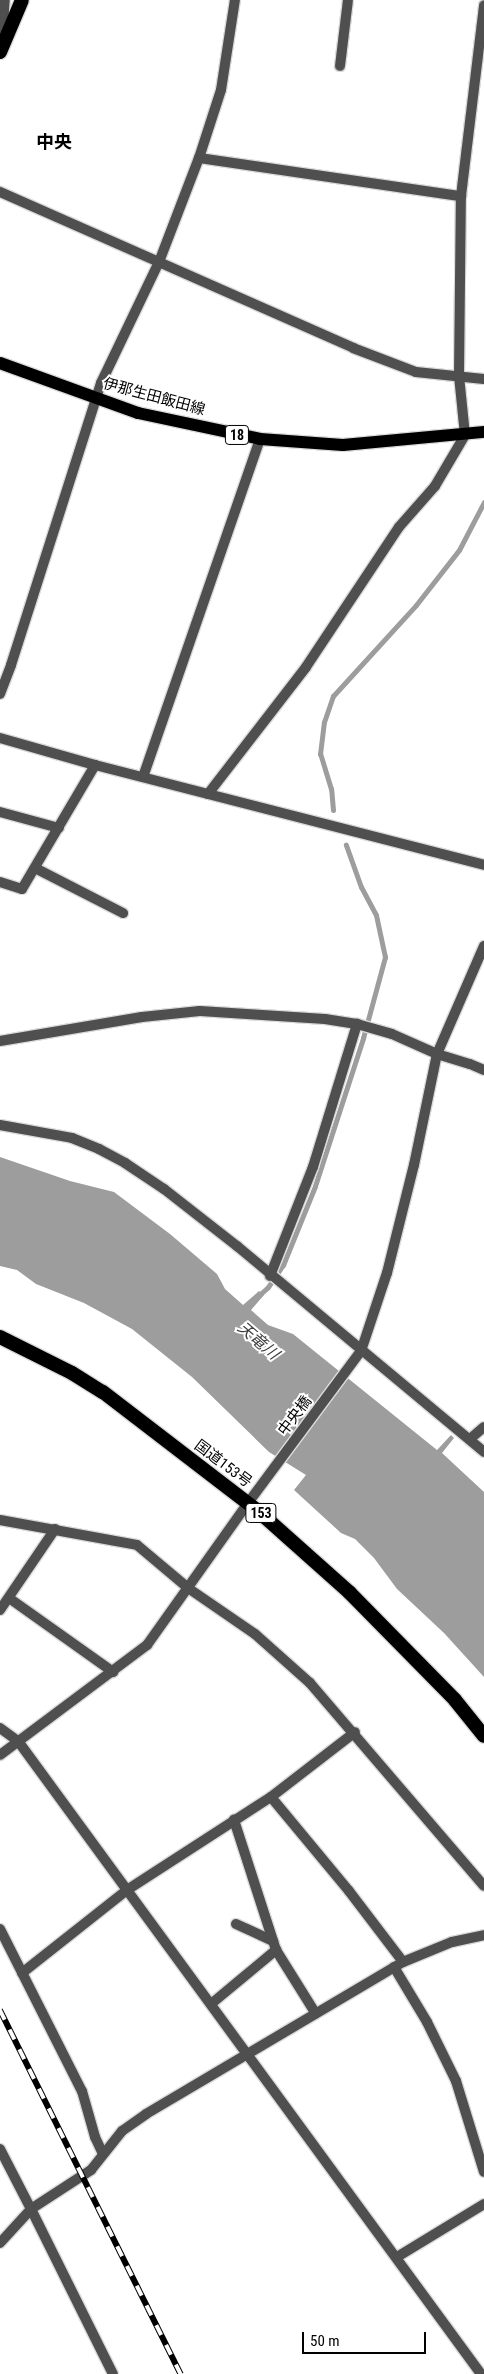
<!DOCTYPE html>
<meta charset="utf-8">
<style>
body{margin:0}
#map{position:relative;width:484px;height:2374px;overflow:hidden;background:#fff;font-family:"Roboto Condensed","Noto Sans JP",sans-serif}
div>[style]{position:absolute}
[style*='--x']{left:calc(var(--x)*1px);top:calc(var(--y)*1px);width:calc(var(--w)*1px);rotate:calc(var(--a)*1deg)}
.water>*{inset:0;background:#9d9d9d}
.stream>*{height:5px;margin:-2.5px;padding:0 2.5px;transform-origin:2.5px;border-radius:2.5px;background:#9d9d9d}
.roads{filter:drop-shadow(1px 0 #dbdbdb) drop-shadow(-1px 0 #dbdbdb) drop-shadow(0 1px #dbdbdb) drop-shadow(0 -1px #dbdbdb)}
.minor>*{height:10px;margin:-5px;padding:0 5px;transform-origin:5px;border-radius:5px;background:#4f4f4f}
.tertiary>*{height:10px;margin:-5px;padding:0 5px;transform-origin:5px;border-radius:5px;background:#4f4f4f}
.primary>*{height:12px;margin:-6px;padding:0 6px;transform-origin:6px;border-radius:6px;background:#000}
.trunk>*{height:14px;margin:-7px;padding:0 7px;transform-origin:7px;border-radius:7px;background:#000}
.rail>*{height:5.5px;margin-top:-2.75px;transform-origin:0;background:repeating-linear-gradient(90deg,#fff 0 11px,#000 0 22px);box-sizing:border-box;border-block:1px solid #000}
span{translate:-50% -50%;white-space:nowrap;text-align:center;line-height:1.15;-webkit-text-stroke:4px #fff;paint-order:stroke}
.shield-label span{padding:1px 4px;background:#fff;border:1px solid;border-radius:4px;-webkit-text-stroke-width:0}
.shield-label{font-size:14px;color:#000;font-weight:700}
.street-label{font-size:15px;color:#000}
.water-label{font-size:16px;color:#3e3e3e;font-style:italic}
.quarter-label{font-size:18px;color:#000;font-weight:700}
.scale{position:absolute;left:302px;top:2332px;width:124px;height:22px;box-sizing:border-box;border:2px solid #000;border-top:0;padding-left:6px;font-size:15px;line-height:18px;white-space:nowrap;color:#000;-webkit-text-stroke:4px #fff;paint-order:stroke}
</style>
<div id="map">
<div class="water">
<i style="clip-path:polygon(0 1157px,70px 1181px,114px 1192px,170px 1234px,217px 1274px,225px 1289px,243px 1305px,259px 1291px,264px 1295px,251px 1310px,268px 1325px,293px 1334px,437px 1450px,451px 1435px,454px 1438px,442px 1453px,484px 1492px,484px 1677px,444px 1633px,397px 1589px,374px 1558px,355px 1539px,341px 1533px,294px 1490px,306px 1475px,269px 1452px,192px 1377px,132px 1329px,84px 1303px,36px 1284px,17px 1270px,0 1266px)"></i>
</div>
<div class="stream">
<i style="--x:333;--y:810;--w:21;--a:-95"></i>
<i style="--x:331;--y:789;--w:37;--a:-107"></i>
<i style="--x:320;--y:754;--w:32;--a:-83"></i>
<i style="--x:324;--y:722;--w:28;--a:-71"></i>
<i style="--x:333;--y:696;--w:123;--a:-47.6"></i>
<i style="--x:416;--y:605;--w:70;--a:-52"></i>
<i style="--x:459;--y:550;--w:54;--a:-62.5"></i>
<i style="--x:258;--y:1296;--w:13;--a:-42"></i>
<i style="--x:268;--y:1287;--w:27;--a:-56"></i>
<i style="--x:283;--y:1265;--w:85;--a:-67.9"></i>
<i style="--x:315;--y:1186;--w:156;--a:-72"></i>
<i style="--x:363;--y:1038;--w:84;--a:-74.8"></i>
<i style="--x:385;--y:957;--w:43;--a:-102.1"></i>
<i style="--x:376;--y:915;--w:32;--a:-118"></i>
<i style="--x:361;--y:887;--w:45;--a:-109.7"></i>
</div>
<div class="roads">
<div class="minor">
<i style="--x:340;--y:66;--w:66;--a:-83.1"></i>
<i style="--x:199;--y:158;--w:265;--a:8.3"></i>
<i style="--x:0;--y:192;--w:386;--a:23.8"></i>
<i style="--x:353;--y:348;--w:67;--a:20.9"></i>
<i style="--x:416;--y:372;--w:68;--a:5.9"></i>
<i style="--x:0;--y:694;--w:31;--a:-69"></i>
<i style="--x:11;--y:665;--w:296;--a:-72.3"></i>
<i style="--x:101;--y:383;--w:134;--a:-64.4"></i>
<i style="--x:159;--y:262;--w:111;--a:-69"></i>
<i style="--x:199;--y:158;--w:71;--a:-72.1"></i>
<i style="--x:221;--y:90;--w:91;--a:-81.2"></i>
<i style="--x:143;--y:777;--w:358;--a:-70.9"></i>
<i style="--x:208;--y:794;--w:160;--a:-52.3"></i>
<i style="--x:306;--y:667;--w:168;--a:-56.4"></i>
<i style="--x:399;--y:527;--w:55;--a:-48.7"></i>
<i style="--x:435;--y:486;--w:59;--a:-59.5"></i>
<i style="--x:465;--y:435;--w:59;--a:-95.8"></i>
<i style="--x:459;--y:376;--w:180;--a:-89.4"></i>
<i style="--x:461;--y:196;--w:192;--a:-83.1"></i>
<i style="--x:0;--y:812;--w:61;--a:15.2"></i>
<i style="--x:35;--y:868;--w:99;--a:27.1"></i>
<i style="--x:0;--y:882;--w:23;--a:18"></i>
<i style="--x:22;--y:889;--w:144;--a:-59.5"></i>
<i style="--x:0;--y:1041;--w:144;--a:-9.6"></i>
<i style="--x:142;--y:1017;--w:58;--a:-5.9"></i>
<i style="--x:200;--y:1011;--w:125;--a:3.7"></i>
<i style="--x:325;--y:1019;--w:32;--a:9"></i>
<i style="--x:357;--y:1024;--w:36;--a:16"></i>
<i style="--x:392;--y:1034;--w:49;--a:24"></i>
<i style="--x:437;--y:1054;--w:34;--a:17"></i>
<i style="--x:470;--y:1064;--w:15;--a:23"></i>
<i style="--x:0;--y:1125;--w:73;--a:10.2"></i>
<i style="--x:72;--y:1138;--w:29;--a:22"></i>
<i style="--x:99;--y:1149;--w:30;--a:28"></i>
<i style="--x:125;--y:1163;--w:47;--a:33.7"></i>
<i style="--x:164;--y:1189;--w:93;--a:38"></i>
<i style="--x:237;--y:1246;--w:322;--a:39.8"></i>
<i style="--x:270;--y:1276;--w:117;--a:-68.5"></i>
<i style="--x:313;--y:1167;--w:150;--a:-72.9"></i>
<i style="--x:470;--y:1439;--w:18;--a:-41"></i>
<i style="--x:0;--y:1520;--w:139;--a:10.3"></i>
<i style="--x:137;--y:1545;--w:67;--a:40.1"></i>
<i style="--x:188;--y:1588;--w:81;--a:34.5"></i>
<i style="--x:255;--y:1634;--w:74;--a:41.7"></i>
<i style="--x:310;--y:1683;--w:267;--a:49.4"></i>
<i style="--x:9;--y:1598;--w:128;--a:35.4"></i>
<i style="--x:0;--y:1610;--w:98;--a:-55.8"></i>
<i style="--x:0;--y:1728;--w:22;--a:36"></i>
<i style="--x:18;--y:1741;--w:784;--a:53.82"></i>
<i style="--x:271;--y:1797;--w:122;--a:50.3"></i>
<i style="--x:349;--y:1891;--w:89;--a:52.7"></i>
<i style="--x:236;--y:1924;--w:41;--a:24.7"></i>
<i style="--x:0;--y:1929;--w:182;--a:63.2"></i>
<i style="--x:82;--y:2091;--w:48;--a:74.2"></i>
<i style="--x:95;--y:2137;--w:19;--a:65"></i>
<i style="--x:276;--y:1950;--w:75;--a:58"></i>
<i style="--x:394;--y:1967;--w:64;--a:59"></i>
<i style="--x:427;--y:2022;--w:66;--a:63.8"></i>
<i style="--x:456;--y:2081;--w:95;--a:72.9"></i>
<i style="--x:22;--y:1973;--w:134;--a:-38.3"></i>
<i style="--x:127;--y:1890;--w:171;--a:-32.9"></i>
<i style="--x:271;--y:1797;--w:106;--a:-37.7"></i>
<i style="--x:211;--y:2004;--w:85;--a:-39.7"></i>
<i style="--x:276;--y:1950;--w:137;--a:-107.9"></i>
<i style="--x:31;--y:2209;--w:184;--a:63.6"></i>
<i style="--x:0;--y:2243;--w:46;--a:-47.6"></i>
<i style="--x:31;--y:2209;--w:72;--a:-33"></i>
<i style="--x:91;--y:2170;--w:50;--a:-51.5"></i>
<i style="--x:122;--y:2131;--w:29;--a:-35"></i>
<i style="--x:146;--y:2114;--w:299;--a:-30.6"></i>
<i style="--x:403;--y:1962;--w:53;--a:-22.2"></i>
<i style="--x:452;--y:1942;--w:33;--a:-12"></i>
<i style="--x:397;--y:2257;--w:102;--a:-31.3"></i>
</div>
<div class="tertiary">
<i style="--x:2;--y:39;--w:39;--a:-86"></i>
<i style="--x:0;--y:738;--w:99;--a:15.9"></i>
<i style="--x:95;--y:765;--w:402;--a:14.4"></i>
<i style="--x:0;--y:1755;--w:184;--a:-36.8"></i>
<i style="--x:147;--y:1645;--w:174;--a:-54.6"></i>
<i style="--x:248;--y:1503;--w:189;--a:-53.4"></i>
<i style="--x:361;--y:1351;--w:82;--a:-71.6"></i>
<i style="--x:387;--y:1273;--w:111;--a:-76"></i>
<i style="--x:414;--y:1165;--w:113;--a:-78.3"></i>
<i style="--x:437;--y:1054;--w:118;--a:-66.5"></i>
<i style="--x:0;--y:2149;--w:68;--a:62.7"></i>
</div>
<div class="primary">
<i style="--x:0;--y:363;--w:147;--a:19.9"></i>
<i style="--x:138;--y:413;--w:125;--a:12"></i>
<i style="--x:260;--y:439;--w:83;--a:4.1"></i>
<i style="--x:343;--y:445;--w:142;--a:-5.3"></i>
</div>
<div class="trunk">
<i style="--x:0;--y:52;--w:56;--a:-67.1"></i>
<i style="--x:0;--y:1337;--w:80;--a:26.6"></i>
<i style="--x:72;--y:1373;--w:36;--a:32"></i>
<i style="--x:103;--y:1392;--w:195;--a:37.5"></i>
<i style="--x:258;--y:1511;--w:122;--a:41.7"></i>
<i style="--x:349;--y:1592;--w:151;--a:45.5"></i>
<i style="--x:455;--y:1700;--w:46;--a:51.1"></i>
</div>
</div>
<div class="rail">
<i style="--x:0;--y:2010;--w:407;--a:63.6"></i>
</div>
<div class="shield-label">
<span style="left:237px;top:435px">18</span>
<span style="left:261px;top:1513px">153</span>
</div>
<div class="street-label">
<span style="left:154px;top:397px;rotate:15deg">伊那生田飯田線</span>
<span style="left:295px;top:1416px;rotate:-53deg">中央橋</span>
<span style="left:223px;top:1464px;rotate:37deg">国道153号</span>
</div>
<div class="water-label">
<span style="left:258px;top:1341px;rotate:41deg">天竜川</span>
</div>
<div class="quarter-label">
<span style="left:54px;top:142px">中央</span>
</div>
<div class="scale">50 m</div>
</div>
